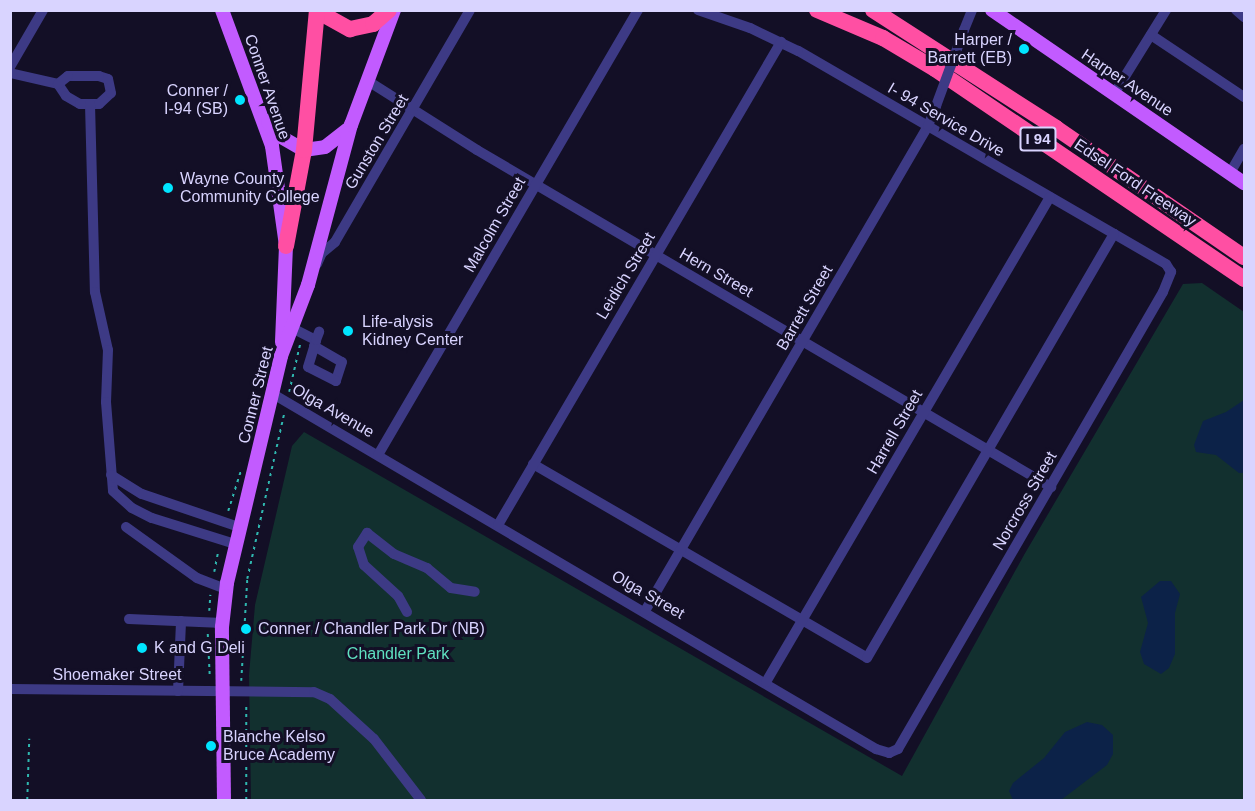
<!DOCTYPE html>
<style>
body{margin:0}
#map{position:relative;width:1255px;height:811px;overflow:hidden;background:#130f26;font-family:Helvetica,sans-serif}
div>[style]{position:absolute}
[style*='--x']{left:calc(var(--x)*1px);top:calc(var(--y)*1px);width:calc(var(--w)*1px);rotate:calc(var(--a)*1deg)}
.green>*{inset:0;background:#12302f}
.water>*{inset:0;background:#0c2248}
.path>*{height:1.5px;margin-top:-0.75px;transform-origin:0;background:repeating-linear-gradient(90deg,#2fb8b0 0 3px,transparent 0 7.5px)}
.minor>*{height:10px;margin:-5px;padding:0 5px;transform-origin:5px;border-radius:5px;background:#3d3a85}
.major>*{height:14px;margin:-7px;padding:0 7px;transform-origin:7px;border-radius:7px;background:#c25bff}
.highway>*{height:16px;margin:-8px;padding:0 8px;transform-origin:8px;border-radius:8px;background:#ff4fa3}
.minor-bridge>*{height:10px;margin:-5px;padding:0 5px;transform-origin:5px;border-radius:5px;background:#3d3a85}
.dots>*{width:16px;height:16px;translate:-50% -50%;box-sizing:border-box;border:3px solid #130f26;border-radius:50%}
span{translate:-50% -50%;white-space:nowrap;text-align:center;line-height:1.15;-webkit-text-stroke:6px #130f26;paint-order:stroke}
.shield-label span{padding:2px 4px;background:#130f26;border:2px solid;border-radius:4px;-webkit-text-stroke-width:0}
.shield-label{font-size:15px;color:#d9d4ff;font-weight:700}
.poi-label{font-size:16px;color:#d9d4ff}
.right{translate:-100% -50%;text-align:right}
.left{translate:0 -50%;text-align:left}
.street-label{font-size:16px;color:#d9d4ff}
.park-label{font-size:16px;color:#5fe0c0}
.frame{position:absolute;inset:0;border:12px solid #d9d4ff;pointer-events:none}
</style>
<div id="map">
<div class="green">
<i style="clip-path:polygon(1202px 283px,1244px 312px,1244px 800px,251px 800px,249px 675px,255px 605px,292px 446px,304px 432px,902px 776px,1024px 555px,1183px 284px)"></i>
</div>
<div class="water">
<i style="clip-path:polygon(1244px 400px,1244px 473px,1239px 473px,1216px 455px,1196px 452px,1194px 445px,1203px 421px,1226px 412px)"></i>
<i style="clip-path:polygon(1160px 581px,1171px 581px,1180px 594px,1175px 613px,1175px 654px,1169px 668px,1161px 674px,1144px 664px,1140px 652px,1148px 623px,1141px 597px)"></i>
<i style="clip-path:polygon(1087px 722px,1102px 725px,1113px 735px,1113px 754px,1107px 765px,1061px 800px,1013px 800px,1009px 791px,1013px 783px,1044px 758px,1065px 732px)"></i>
</div>
<div class="path">
<i style="--x:289;--y:392;--w:49;--a:-77.1"></i>
<i style="--x:228;--y:511;--w:43;--a:-72.4"></i>
<i style="--x:214;--y:572;--w:21;--a:-79"></i>
<i style="--x:209;--y:611;--w:16;--a:-86"></i>
<i style="--x:208;--y:634;--w:43;--a:87.3"></i>
<i style="--x:241;--y:681;--w:102;--a:-86.6"></i>
<i style="--x:247;--y:579;--w:169;--a:-77.4"></i>
<i style="--x:27;--y:800;--w:61;--a:-88.1"></i>
<i style="--x:246;--y:800;--w:97;--a:-90"></i>
</div>
<div class="minor">
<i style="--x:1236;--y:10;--w:11;--a:41"></i>
<i style="--x:964;--y:30;--w:22;--a:-68"></i>
<i style="--x:1151;--y:35;--w:112;--a:33.7"></i>
<i style="--x:10;--y:67;--w:66;--a:-59.9"></i>
<i style="--x:10;--y:73;--w:49;--a:12.9"></i>
<i style="--x:58;--y:84;--w:14;--a:56"></i>
<i style="--x:66;--y:96;--w:16;--a:30"></i>
<i style="--x:80;--y:104;--w:19;--a:0"></i>
<i style="--x:99;--y:104;--w:16;--a:-43"></i>
<i style="--x:111;--y:93;--w:14;--a:-102"></i>
<i style="--x:108;--y:79;--w:9;--a:-162"></i>
<i style="--x:99;--y:76;--w:31;--a:180"></i>
<i style="--x:68;--y:76;--w:13;--a:141"></i>
<i style="--x:368;--y:81;--w:129;--a:32.3"></i>
<i style="--x:477;--y:150;--w:666;--a:30.42"></i>
<i style="--x:1114;--y:94;--w:99;--a:-58.2"></i>
<i style="--x:90;--y:104;--w:188;--a:88.5"></i>
<i style="--x:95;--y:292;--w:59;--a:77.4"></i>
<i style="--x:108;--y:350;--w:52;--a:92.2"></i>
<i style="--x:106;--y:402;--w:89;--a:85.5"></i>
<i style="--x:113;--y:491;--w:25;--a:42"></i>
<i style="--x:132;--y:508;--w:22;--a:27"></i>
<i style="--x:152;--y:518;--w:87;--a:17.4"></i>
<i style="--x:1230;--y:173;--w:28;--a:-60"></i>
<i style="--x:317;--y:264;--w:12;--a:-66"></i>
<i style="--x:322;--y:253;--w:17;--a:-40"></i>
<i style="--x:335;--y:242;--w:268;--a:-59.8"></i>
<i style="--x:292;--y:328;--w:27;--a:27"></i>
<i style="--x:314;--y:346;--w:32;--a:30"></i>
<i style="--x:342;--y:362;--w:20;--a:108"></i>
<i style="--x:336;--y:381;--w:31;--a:-153"></i>
<i style="--x:308;--y:367;--w:28;--a:-73"></i>
<i style="--x:316;--y:340;--w:9;--a:-69"></i>
<i style="--x:273;--y:394;--w:700;--a:30.49"></i>
<i style="--x:876;--y:749;--w:14;--a:17"></i>
<i style="--x:889;--y:753;--w:10;--a:-24"></i>
<i style="--x:898;--y:749;--w:528;--a:-59.89"></i>
<i style="--x:1163;--y:292;--w:22;--a:-68"></i>
<i style="--x:1171;--y:272;--w:9;--a:-122"></i>
<i style="--x:1166;--y:264;--w:425;--a:-149.9"></i>
<i style="--x:798;--y:51;--w:53;--a:-154.4"></i>
<i style="--x:750;--y:28;--w:55;--a:-160.9"></i>
<i style="--x:378;--y:455;--w:515;--a:-59.7"></i>
<i style="--x:533;--y:464;--w:386;--a:30.1"></i>
<i style="--x:867;--y:658;--w:491;--a:-59.8"></i>
<i style="--x:111;--y:475;--w:36;--a:32"></i>
<i style="--x:142;--y:494;--w:102;--a:18.8"></i>
<i style="--x:498;--y:525;--w:560;--a:-59.63"></i>
<i style="--x:126;--y:527;--w:87;--a:35.7"></i>
<i style="--x:197;--y:578;--w:31;--a:21"></i>
<i style="--x:645;--y:611;--w:562;--a:-59.74"></i>
<i style="--x:928;--y:126;--w:22;--a:-68"></i>
<i style="--x:407;--y:612;--w:18;--a:-119"></i>
<i style="--x:398;--y:596;--w:46;--a:-137.6"></i>
<i style="--x:364;--y:565;--w:19;--a:-108"></i>
<i style="--x:358;--y:547;--w:17;--a:-57"></i>
<i style="--x:367;--y:533;--w:34;--a:38"></i>
<i style="--x:394;--y:554;--w:36;--a:23"></i>
<i style="--x:427;--y:568;--w:31;--a:40"></i>
<i style="--x:451;--y:588;--w:24;--a:9"></i>
<i style="--x:129;--y:619;--w:94;--a:2.4"></i>
<i style="--x:766;--y:682;--w:562;--a:-59.65"></i>
<i style="--x:10;--y:689;--w:304;--a:0.6"></i>
<i style="--x:314;--y:692;--w:17;--a:24"></i>
<i style="--x:330;--y:699;--w:59;--a:42.3"></i>
<i style="--x:374;--y:739;--w:77;--a:52.4"></i>
<i style="--x:178;--y:691;--w:70;--a:-87.5"></i>
</div>
<div class="major">
<i style="--x:222;--y:10;--w:145;--a:69.8"></i>
<i style="--x:272;--y:146;--w:101;--a:82"></i>
<i style="--x:286;--y:246;--w:96;--a:92.4"></i>
<i style="--x:992;--y:10;--w:306;--a:34.5"></i>
<i style="--x:268;--y:121;--w:15;--a:58"></i>
<i style="--x:276;--y:134;--w:32;--a:30"></i>
<i style="--x:304;--y:150;--w:21;--a:-8"></i>
<i style="--x:325;--y:147;--w:28;--a:-38"></i>
<i style="--x:224;--y:800;--w:173;--a:-90.7"></i>
<i style="--x:222;--y:627;--w:44;--a:-83.5"></i>
<i style="--x:227;--y:583;--w:233;--a:-76.6"></i>
<i style="--x:281;--y:356;--w:76;--a:-69.2"></i>
<i style="--x:308;--y:285;--w:166;--a:-75"></i>
<i style="--x:351;--y:125;--w:123;--a:-69.5"></i>
</div>
<div class="highway">
<i style="--x:817;--y:10;--w:72;--a:23"></i>
<i style="--x:883;--y:38;--w:61;--a:30.8"></i>
<i style="--x:935;--y:69;--w:374;--a:34.2"></i>
<i style="--x:873;--y:10;--w:218;--a:32.8"></i>
<i style="--x:1056;--y:128;--w:228;--a:34.5"></i>
<i style="--x:317;--y:11;--w:38;--a:29"></i>
<i style="--x:350;--y:29;--w:24;--a:-12"></i>
<i style="--x:373;--y:24;--w:21;--a:-41"></i>
<i style="--x:286;--y:246;--w:98;--a:-79.4"></i>
<i style="--x:304;--y:150;--w:141;--a:-84.7"></i>
</div>
<div class="minor-bridge">
<i style="--x:936;--y:106;--w:81;--a:-69.8"></i>
</div>
<div class="dots">
<i style="left:1024px;top:49px;background:#00e5ff"></i>
<i style="left:240px;top:100px;background:#00e5ff"></i>
<i style="left:168px;top:188px;background:#00e5ff"></i>
<i style="left:348px;top:331px;background:#00e5ff"></i>
<i style="left:246px;top:629px;background:#00e5ff"></i>
<i style="left:142px;top:648px;background:#00e5ff"></i>
<i style="left:211px;top:746px;background:#00e5ff"></i>
</div>
<div class="shield-label">
<span style="left:1038px;top:139px">I 94</span>
</div>
<div class="poi-label">
<span class="right" style="left:1012px;top:49px">Harper /<br>Barrett (EB)</span>
<span class="right" style="left:228px;top:100px">Conner /<br>I-94 (SB)</span>
<span class="left" style="left:180px;top:188px">Wayne County<br>Community College</span>
<span class="left" style="left:362px;top:331px">Life-alysis<br>Kidney Center</span>
<span class="left" style="left:258px;top:629px">Conner / Chandler Park Dr (NB)</span>
<span class="left" style="left:154px;top:648px">K and G Deli</span>
<span class="left" style="left:223px;top:746px">Blanche Kelso<br>Bruce Academy</span>
</div>
<div class="street-label">
<span style="left:1127px;top:83px;rotate:34deg">Harper Avenue</span>
<span style="left:267px;top:87px;rotate:71deg">Conner Avenue</span>
<span style="left:946px;top:120px;rotate:30deg">I- 94 Service Drive</span>
<span style="left:377px;top:142px;rotate:-59deg">Gunston Street</span>
<span style="left:1135px;top:183px;rotate:34deg">Edsel Ford Freeway</span>
<span style="left:495px;top:225px;rotate:-60deg">Malcolm Street</span>
<span style="left:716px;top:273px;rotate:30deg">Hern Street</span>
<span style="left:626px;top:276px;rotate:-59deg">Leidich Street</span>
<span style="left:805px;top:308px;rotate:-60deg">Barrett Street</span>
<span style="left:256px;top:395px;rotate:-76deg">Conner Street</span>
<span style="left:333px;top:411px;rotate:30deg">Olga Avenue</span>
<span style="left:895px;top:432px;rotate:-60deg">Harrell Street</span>
<span style="left:1025px;top:501px;rotate:-60deg">Norcross Street</span>
<span style="left:648px;top:595px;rotate:30deg">Olga Street</span>
<span style="left:117px;top:675px">Shoemaker Street</span>
</div>
<div class="park-label">
<span style="left:398px;top:654px">Chandler Park</span>
</div>
<div class="frame"></div>
</div>
